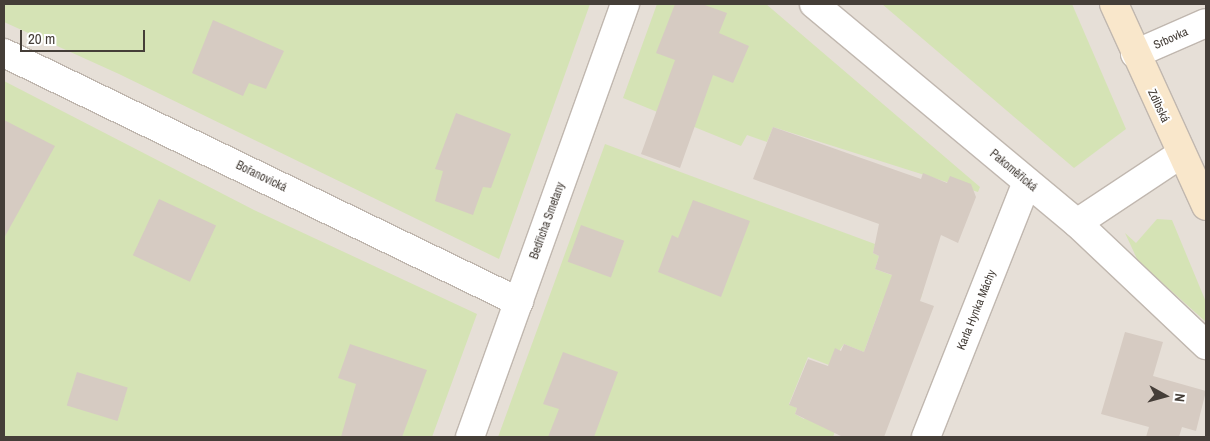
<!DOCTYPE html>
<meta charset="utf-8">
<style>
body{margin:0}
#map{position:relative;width:1210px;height:441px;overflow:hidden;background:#f2eee8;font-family:"Archivo Narrow",sans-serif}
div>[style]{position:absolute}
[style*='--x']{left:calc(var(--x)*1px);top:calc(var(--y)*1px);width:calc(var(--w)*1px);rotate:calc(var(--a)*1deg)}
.residential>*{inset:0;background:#e6dfd7;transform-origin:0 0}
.green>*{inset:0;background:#d5e3b5}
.building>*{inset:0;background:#d6cbc2;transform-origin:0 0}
.roads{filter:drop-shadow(1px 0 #c0b7af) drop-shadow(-1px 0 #c0b7af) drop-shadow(0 1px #c0b7af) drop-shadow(0 -1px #c0b7af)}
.street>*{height:28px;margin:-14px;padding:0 14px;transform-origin:14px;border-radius:14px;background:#fff}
.secondary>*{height:28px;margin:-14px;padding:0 14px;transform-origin:14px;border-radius:14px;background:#f9e7cb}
span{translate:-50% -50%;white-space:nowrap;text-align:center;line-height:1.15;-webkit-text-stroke:4px #fff;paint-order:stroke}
.street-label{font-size:12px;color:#453e38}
.frame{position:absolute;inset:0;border:5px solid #453e38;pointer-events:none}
.north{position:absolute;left:1140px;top:371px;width:50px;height:50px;-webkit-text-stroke:4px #fff;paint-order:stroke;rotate:97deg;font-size:14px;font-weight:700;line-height:20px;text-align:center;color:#453e38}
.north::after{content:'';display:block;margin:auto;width:18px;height:22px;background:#453e38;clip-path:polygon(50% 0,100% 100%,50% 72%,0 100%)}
.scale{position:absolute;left:20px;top:30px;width:125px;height:22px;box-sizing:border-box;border:2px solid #453e38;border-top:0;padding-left:6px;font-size:15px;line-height:18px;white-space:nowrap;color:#453e38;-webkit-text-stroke:4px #fff;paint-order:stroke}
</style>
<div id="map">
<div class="residential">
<i style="left:4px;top:4px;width:1202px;height:433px"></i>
</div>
<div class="green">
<i style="clip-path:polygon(4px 4px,590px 4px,499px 259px,119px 74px,4px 22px)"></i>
<i style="clip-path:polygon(657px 4px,766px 4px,980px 187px,978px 192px,773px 127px,767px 142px,747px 135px,741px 146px,623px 98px)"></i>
<i style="clip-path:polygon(882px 4px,1072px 4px,1126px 129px,1074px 168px)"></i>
<i style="clip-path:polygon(4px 81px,254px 210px,477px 314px,432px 437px,4px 437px)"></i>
<i style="clip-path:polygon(605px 144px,875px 244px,873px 253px,879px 256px,875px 269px,924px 287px,921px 298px,899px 293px,882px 302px,864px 352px,844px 344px,829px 365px,808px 357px,789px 404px,797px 408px,795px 414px,804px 419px,807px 413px,851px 387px,833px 437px,498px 437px)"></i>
<i style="clip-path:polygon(1157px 219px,1172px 220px,1206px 302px,1206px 322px,1138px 261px,1125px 233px,1136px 243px)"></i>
</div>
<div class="building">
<i style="clip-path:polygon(675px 4px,702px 4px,727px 13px,719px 33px,749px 46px,733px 83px,713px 75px,680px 168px,641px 154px,675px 60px,656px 53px)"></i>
<i style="clip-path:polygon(213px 20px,284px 51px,266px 89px,249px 83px,243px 96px,192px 73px)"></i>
<i style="clip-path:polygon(456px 113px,511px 134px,491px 188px,483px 187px,473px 215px,435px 201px,443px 171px,435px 169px)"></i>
<i style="clip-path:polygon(4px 120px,55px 146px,4px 238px)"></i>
<i style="clip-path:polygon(773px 127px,921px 179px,923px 173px,947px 183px,950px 176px,971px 184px,976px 197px,958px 243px,941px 235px,920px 301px,934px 306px,884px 437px,843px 437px,795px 414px,797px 408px,789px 405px,808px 359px,828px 366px,835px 348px,841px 351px,844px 344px,864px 352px,892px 275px,875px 269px,879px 256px,873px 253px,879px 224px,753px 179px)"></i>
<i style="left:159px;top:199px;width:63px;height:62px;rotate:25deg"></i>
<i style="clip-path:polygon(693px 200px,750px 221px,721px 297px,658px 272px,672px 235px,678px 238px)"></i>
<i style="left:581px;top:225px;width:46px;height:39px;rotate:20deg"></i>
<i style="clip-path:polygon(1125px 332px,1163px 342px,1153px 376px,1206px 391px,1196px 431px,1182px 427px,1179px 437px,1146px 437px,1149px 427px,1101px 414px)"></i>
<i style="clip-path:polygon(350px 344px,427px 370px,402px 437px,341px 437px,356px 384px,338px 378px)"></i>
<i style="clip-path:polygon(563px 352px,618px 372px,594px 437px,548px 437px,559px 409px,543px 404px)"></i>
<i style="left:77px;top:372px;width:53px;height:35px;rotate:17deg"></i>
</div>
<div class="roads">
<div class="street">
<i style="--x:814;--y:4;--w:342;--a:39.8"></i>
<i style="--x:1077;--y:223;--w:178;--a:43.4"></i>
<i style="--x:4;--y:53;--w:572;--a:25.8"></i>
<i style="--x:1135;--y:54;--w:77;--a:-23.6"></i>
<i style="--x:1077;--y:223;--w:125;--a:-33.6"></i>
<i style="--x:470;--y:437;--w:460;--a:-70.3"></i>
<i style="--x:926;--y:437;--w:274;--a:-68.4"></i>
</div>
<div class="secondary">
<i style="--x:1114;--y:4;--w:222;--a:65.5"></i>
</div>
</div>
<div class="street-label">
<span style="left:1171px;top:39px;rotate:-24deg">Srbovka</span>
<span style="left:1158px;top:106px;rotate:65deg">Zdibská</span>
<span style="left:1013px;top:171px;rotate:40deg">Pakoměřická</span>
<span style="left:261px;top:177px;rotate:26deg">Bořanovická</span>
<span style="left:548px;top:221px;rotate:-70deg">Bedřicha Smetany</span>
<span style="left:977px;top:310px;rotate:-68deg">Karla Hynka Máchy</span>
</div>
<div class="frame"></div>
<div class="north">N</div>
<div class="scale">20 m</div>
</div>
